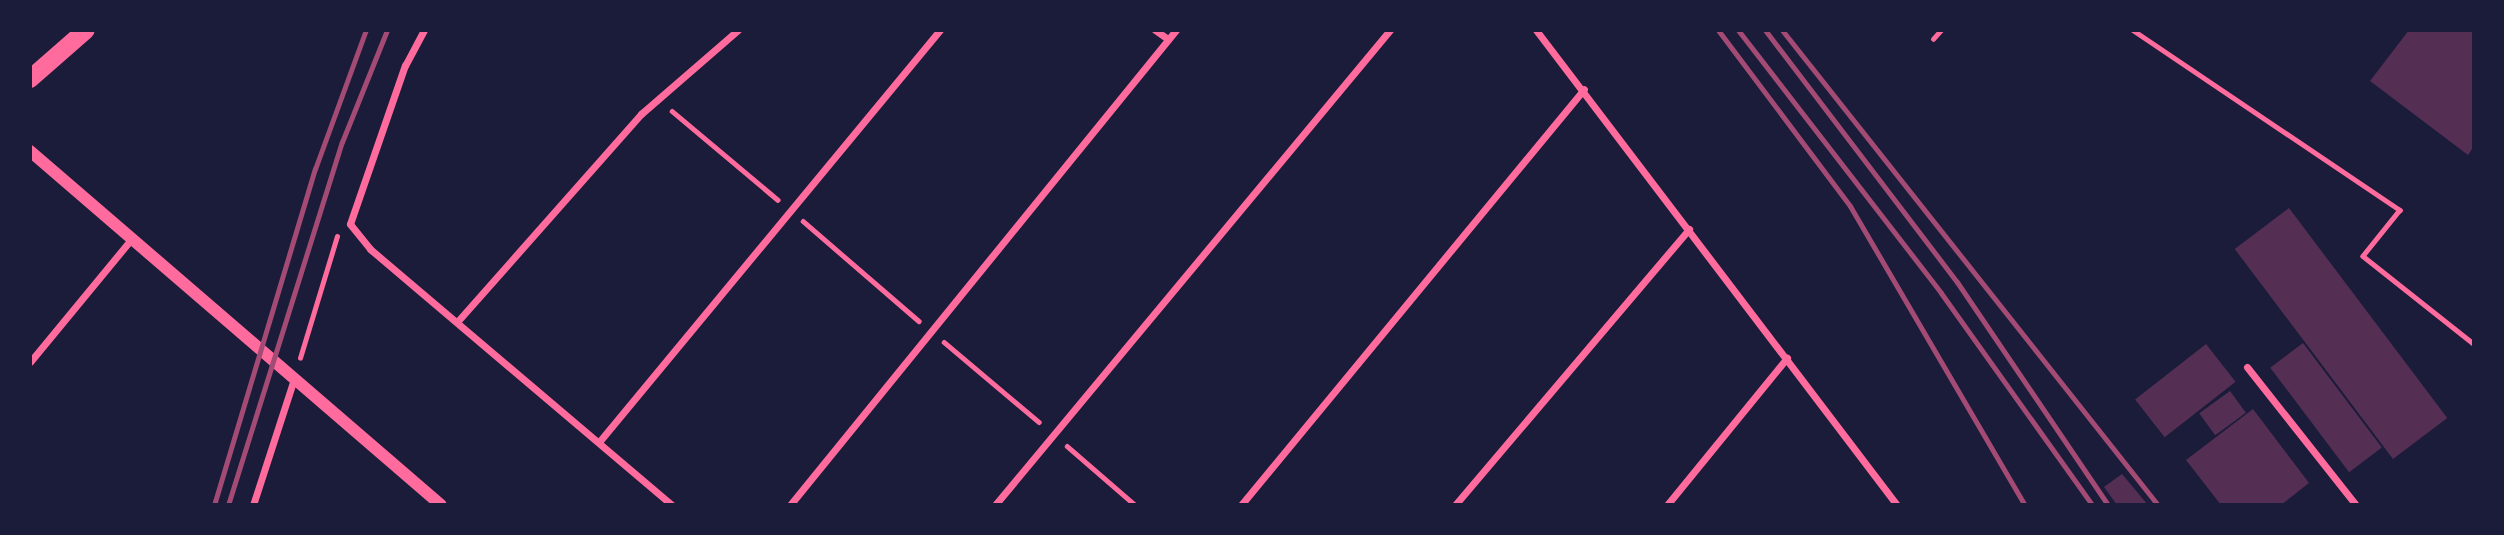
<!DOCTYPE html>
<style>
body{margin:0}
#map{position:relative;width:2504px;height:535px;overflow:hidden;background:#1b1b3a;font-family:Jost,sans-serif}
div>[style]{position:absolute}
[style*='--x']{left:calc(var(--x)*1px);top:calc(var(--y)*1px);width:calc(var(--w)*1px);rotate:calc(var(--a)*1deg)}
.building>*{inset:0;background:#542f53;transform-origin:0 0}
.path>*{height:4.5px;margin:-2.25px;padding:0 2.25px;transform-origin:2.25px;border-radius:2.25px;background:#ff6b9d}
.minor>*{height:7px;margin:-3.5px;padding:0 3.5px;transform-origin:3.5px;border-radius:3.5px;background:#ff6b9d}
.tertiary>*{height:12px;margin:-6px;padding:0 6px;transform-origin:6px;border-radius:6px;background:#ff6b9d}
.primary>*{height:18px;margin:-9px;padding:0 9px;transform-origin:9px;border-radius:9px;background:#ff6b9d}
.rail>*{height:5px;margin:-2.5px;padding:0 2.5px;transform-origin:2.5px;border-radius:2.5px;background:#a44b75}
span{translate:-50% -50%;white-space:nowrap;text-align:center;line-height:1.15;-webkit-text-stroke:5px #1b1b3a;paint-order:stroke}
.frame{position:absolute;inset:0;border:32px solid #1b1b3a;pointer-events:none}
</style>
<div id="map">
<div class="building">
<i style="clip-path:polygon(2409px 30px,2474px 30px,2474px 146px,2468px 155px,2370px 81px)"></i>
<i style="left:2289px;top:208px;width:263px;height:68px;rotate:53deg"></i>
<i style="left:2303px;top:343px;width:131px;height:41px;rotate:53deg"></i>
<i style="left:2206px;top:344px;width:48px;height:90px;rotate:52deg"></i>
<i style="left:2230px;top:391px;width:27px;height:38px;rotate:54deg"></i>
<i style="clip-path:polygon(2253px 409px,2309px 483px,2281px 505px,2221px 505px,2186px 460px)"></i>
<i style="clip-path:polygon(2122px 474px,2148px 505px,2117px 505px,2104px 487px)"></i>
</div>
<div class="path">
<i style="--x:2133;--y:30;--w:322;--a:34"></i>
<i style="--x:2400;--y:210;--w:59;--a:128.8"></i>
<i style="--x:2363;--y:256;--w:142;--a:38.4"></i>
<i style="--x:1933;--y:39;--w:12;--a:-48"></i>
<i style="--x:672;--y:111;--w:138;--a:40"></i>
<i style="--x:803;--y:221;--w:153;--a:40.8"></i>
<i style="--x:944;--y:342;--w:124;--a:40.1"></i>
<i style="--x:300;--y:358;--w:127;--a:-73.1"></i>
<i style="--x:1067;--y:446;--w:90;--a:40.9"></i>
</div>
<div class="minor">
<i style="--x:424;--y:30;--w:40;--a:118"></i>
<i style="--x:405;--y:65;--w:168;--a:109.1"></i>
<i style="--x:350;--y:224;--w:32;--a:51"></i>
<i style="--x:370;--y:249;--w:396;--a:40.3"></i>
<i style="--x:1155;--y:30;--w:16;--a:35"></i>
<i style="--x:1536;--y:30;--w:597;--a:52.77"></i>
<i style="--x:457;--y:322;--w:278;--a:-48.5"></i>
<i style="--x:641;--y:114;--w:128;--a:-40.9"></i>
<i style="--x:30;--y:362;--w:162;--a:-50.5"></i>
<i style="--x:2247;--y:367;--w:176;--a:51.7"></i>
<i style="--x:599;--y:442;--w:535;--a:-50.39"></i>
<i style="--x:253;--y:505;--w:133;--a:-72"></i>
<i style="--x:790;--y:505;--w:612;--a:-50.9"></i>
<i style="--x:995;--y:505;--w:618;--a:-50.25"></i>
<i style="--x:1241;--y:505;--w:539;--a:-50.49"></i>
<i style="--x:1455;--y:505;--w:362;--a:-49.7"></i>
<i style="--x:1667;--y:505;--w:190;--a:-50.8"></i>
</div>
<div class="tertiary">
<i style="--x:30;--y:151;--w:542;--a:40.74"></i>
</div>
<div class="primary">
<i style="--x:30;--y:79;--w:74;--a:-41.2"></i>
</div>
<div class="rail">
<i style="--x:1718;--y:30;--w:220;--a:53.1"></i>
<i style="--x:1850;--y:206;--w:346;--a:59.7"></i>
<i style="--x:1738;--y:30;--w:332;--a:52.3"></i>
<i style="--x:1941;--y:293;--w:260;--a:54.5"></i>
<i style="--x:1765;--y:30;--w:317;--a:52.7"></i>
<i style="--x:1957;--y:282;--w:269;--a:55.9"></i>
<i style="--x:1782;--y:30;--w:606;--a:51.64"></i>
<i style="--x:214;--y:505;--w:351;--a:-73.3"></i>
<i style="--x:315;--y:169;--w:148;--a:-69.9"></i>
<i style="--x:228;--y:505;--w:380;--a:-72.6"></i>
<i style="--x:342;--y:142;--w:121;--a:-68.1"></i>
</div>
<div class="frame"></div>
</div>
